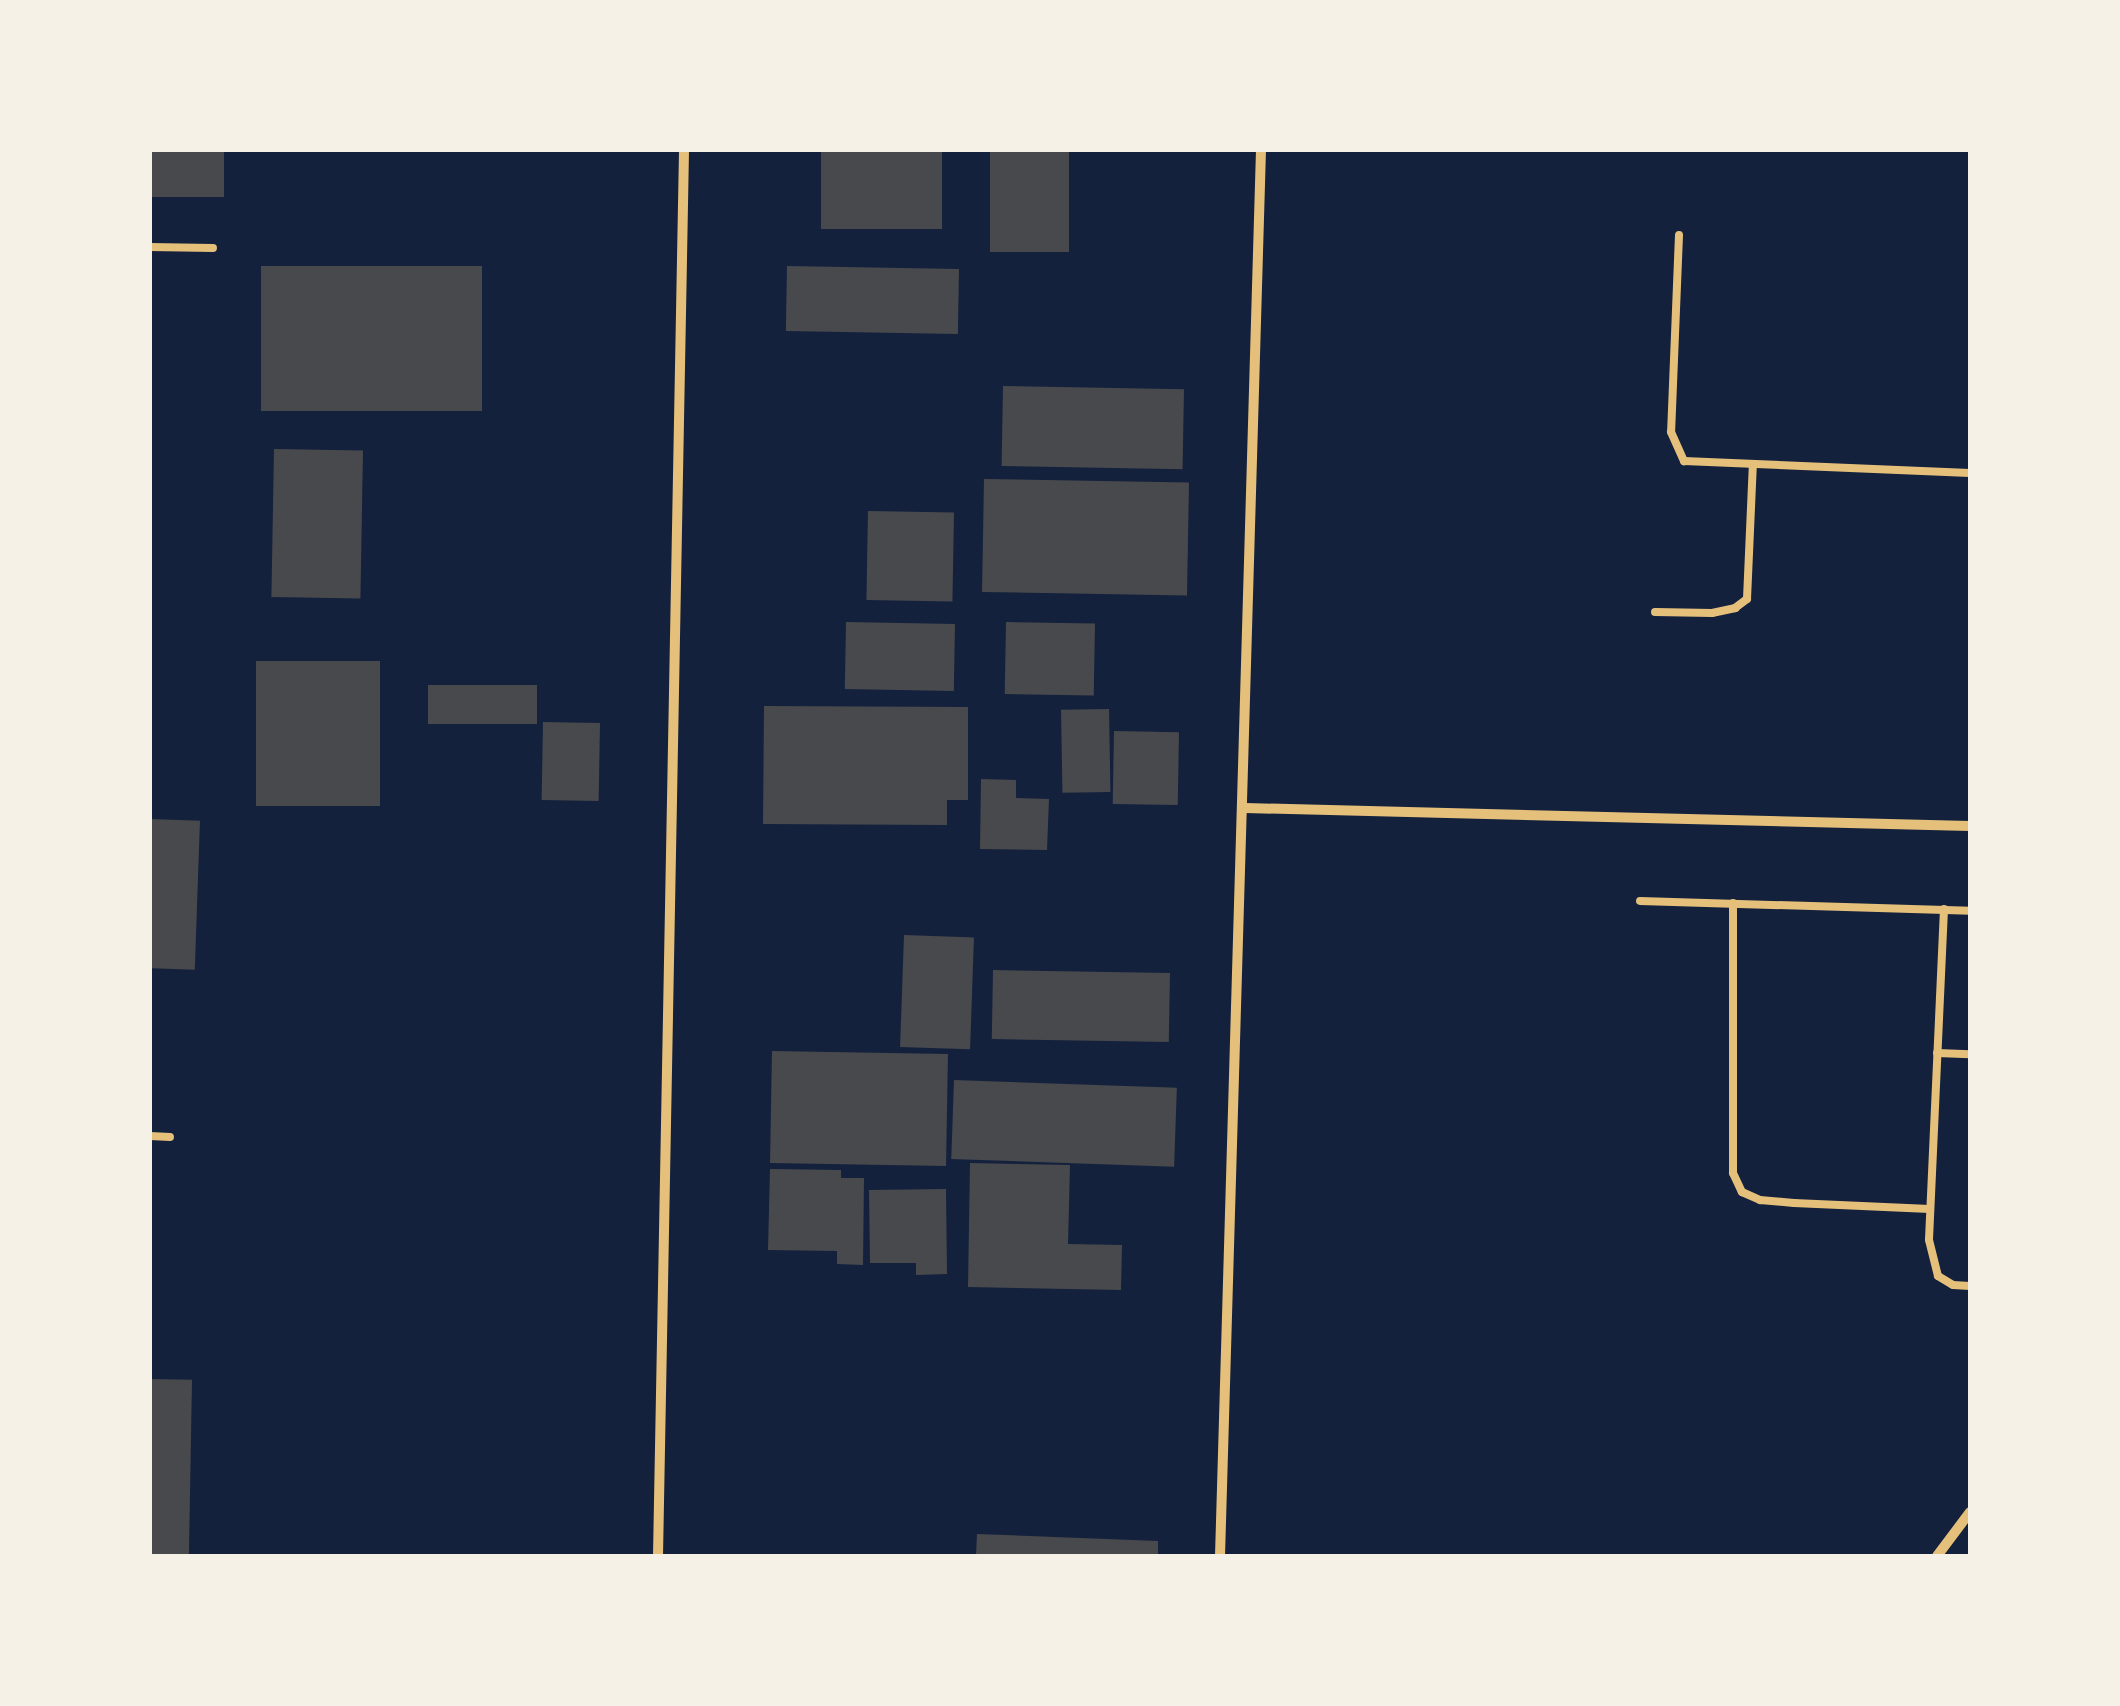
<!DOCTYPE html>
<style>
body{margin:0}
#map{position:relative;width:2120px;height:1706px;overflow:hidden;background:#14213d;font-family:"Sofia Sans Condensed",sans-serif}
div>[style]{position:absolute}
[style*='--x']{left:calc(var(--x)*1px);top:calc(var(--y)*1px);width:calc(var(--w)*1px);rotate:calc(var(--a)*1deg)}
.building>*{inset:0;background:#48494c;transform-origin:0 0}
.service>*{height:8px;margin:-4px;padding:0 4px;transform-origin:4px;border-radius:4px;background:#e5c07b}
.minor>*{height:10px;margin:-5px;padding:0 5px;transform-origin:5px;border-radius:5px;background:#e5c07b}
span{translate:-50% -50%;white-space:nowrap;text-align:center;line-height:1.15;-webkit-text-stroke:10px #f6f1e7;paint-order:stroke}
.frame{position:absolute;inset:0;border:152px solid #f6f1e7;pointer-events:none}
</style>
<div id="map">
<div class="building">
<i style="left:150px;top:150px;width:74px;height:47px"></i>
<i style="left:821px;top:150px;width:121px;height:79px"></i>
<i style="left:990px;top:150px;width:79px;height:102px"></i>
<i style="left:261px;top:266px;width:221px;height:145px"></i>
<i style="left:787px;top:266px;width:172px;height:65px;rotate:1deg"></i>
<i style="left:1003px;top:386px;width:181px;height:80px;rotate:1deg"></i>
<i style="left:274px;top:449px;width:89px;height:148px;rotate:1deg"></i>
<i style="left:984px;top:479px;width:205px;height:113px;rotate:1deg"></i>
<i style="left:868px;top:511px;width:86px;height:89px;rotate:1deg"></i>
<i style="left:846px;top:622px;width:109px;height:67px;rotate:1deg"></i>
<i style="left:1006px;top:622px;width:89px;height:72px;rotate:1deg"></i>
<i style="left:256px;top:661px;width:124px;height:145px"></i>
<i style="left:428px;top:685px;width:109px;height:39px"></i>
<i style="clip-path:polygon(764px 706px,968px 707px,968px 800px,947px 800px,947px 825px,763px 824px)"></i>
<i style="left:1109px;top:709px;width:83px;height:48px;rotate:89deg"></i>
<i style="left:543px;top:722px;width:57px;height:78px;rotate:1deg"></i>
<i style="left:1114px;top:731px;width:65px;height:73px;rotate:1deg"></i>
<i style="clip-path:polygon(981px 779px,1016px 780px,1016px 798px,1049px 799px,1047px 850px,980px 849px)"></i>
<i style="left:150px;top:819px;width:50px;height:149px;rotate:2deg"></i>
<i style="left:904px;top:935px;width:70px;height:112px;rotate:2deg"></i>
<i style="left:993px;top:970px;width:177px;height:69px;rotate:1deg"></i>
<i style="left:772px;top:1051px;width:176px;height:112px;rotate:1deg"></i>
<i style="left:954px;top:1080px;width:223px;height:79px;rotate:2deg"></i>
<i style="clip-path:polygon(970px 1163px,1070px 1165px,1068px 1244px,1122px 1245px,1121px 1290px,968px 1287px)"></i>
<i style="clip-path:polygon(770px 1169px,841px 1170px,841px 1178px,864px 1178px,863px 1265px,837px 1264px,837px 1251px,768px 1250px)"></i>
<i style="clip-path:polygon(946px 1189px,947px 1274px,916px 1275px,916px 1263px,870px 1263px,869px 1190px)"></i>
<i style="left:150px;top:1379px;width:42px;height:177px;rotate:1deg"></i>
<i style="clip-path:polygon(977px 1534px,1158px 1541px,1158px 1556px,976px 1556px)"></i>
</div>
<div class="service">
<i style="--x:1679;--y:235;--w:197;--a:92.3"></i>
<i style="--x:1671;--y:432;--w:32;--a:66"></i>
<i style="--x:1684;--y:461;--w:286;--a:2.4"></i>
<i style="--x:150;--y:247;--w:63;--a:0.9"></i>
<i style="--x:1655;--y:612;--w:57;--a:1"></i>
<i style="--x:1712;--y:613;--w:24;--a:-12"></i>
<i style="--x:1735;--y:608;--w:15;--a:-37"></i>
<i style="--x:1747;--y:599;--w:135;--a:-87.5"></i>
<i style="--x:1640;--y:901;--w:330;--a:1.7"></i>
<i style="--x:1733;--y:903;--w:270;--a:90"></i>
<i style="--x:1733;--y:1173;--w:21;--a:65"></i>
<i style="--x:1742;--y:1192;--w:20;--a:24"></i>
<i style="--x:1760;--y:1200;--w:34;--a:5"></i>
<i style="--x:1794;--y:1203;--w:136;--a:2.5"></i>
<i style="--x:1944;--y:909;--w:331;--a:92.6"></i>
<i style="--x:1929;--y:1240;--w:37;--a:76"></i>
<i style="--x:1938;--y:1276;--w:17;--a:31"></i>
<i style="--x:1953;--y:1285;--w:17;--a:3"></i>
<i style="--x:1937;--y:1053;--w:33;--a:2"></i>
<i style="--x:150;--y:1136;--w:20;--a:3"></i>
</div>
<div class="minor">
<i style="--x:1245;--y:808;--w:725;--a:1.42"></i>
<i style="--x:658;--y:1556;--w:1406;--a:-88.94"></i>
<i style="--x:1220;--y:1556;--w:1407;--a:-88.33"></i>
<i style="--x:1937;--y:1556;--w:55;--a:-53.1"></i>
</div>
<div class="frame"></div>
</div>
